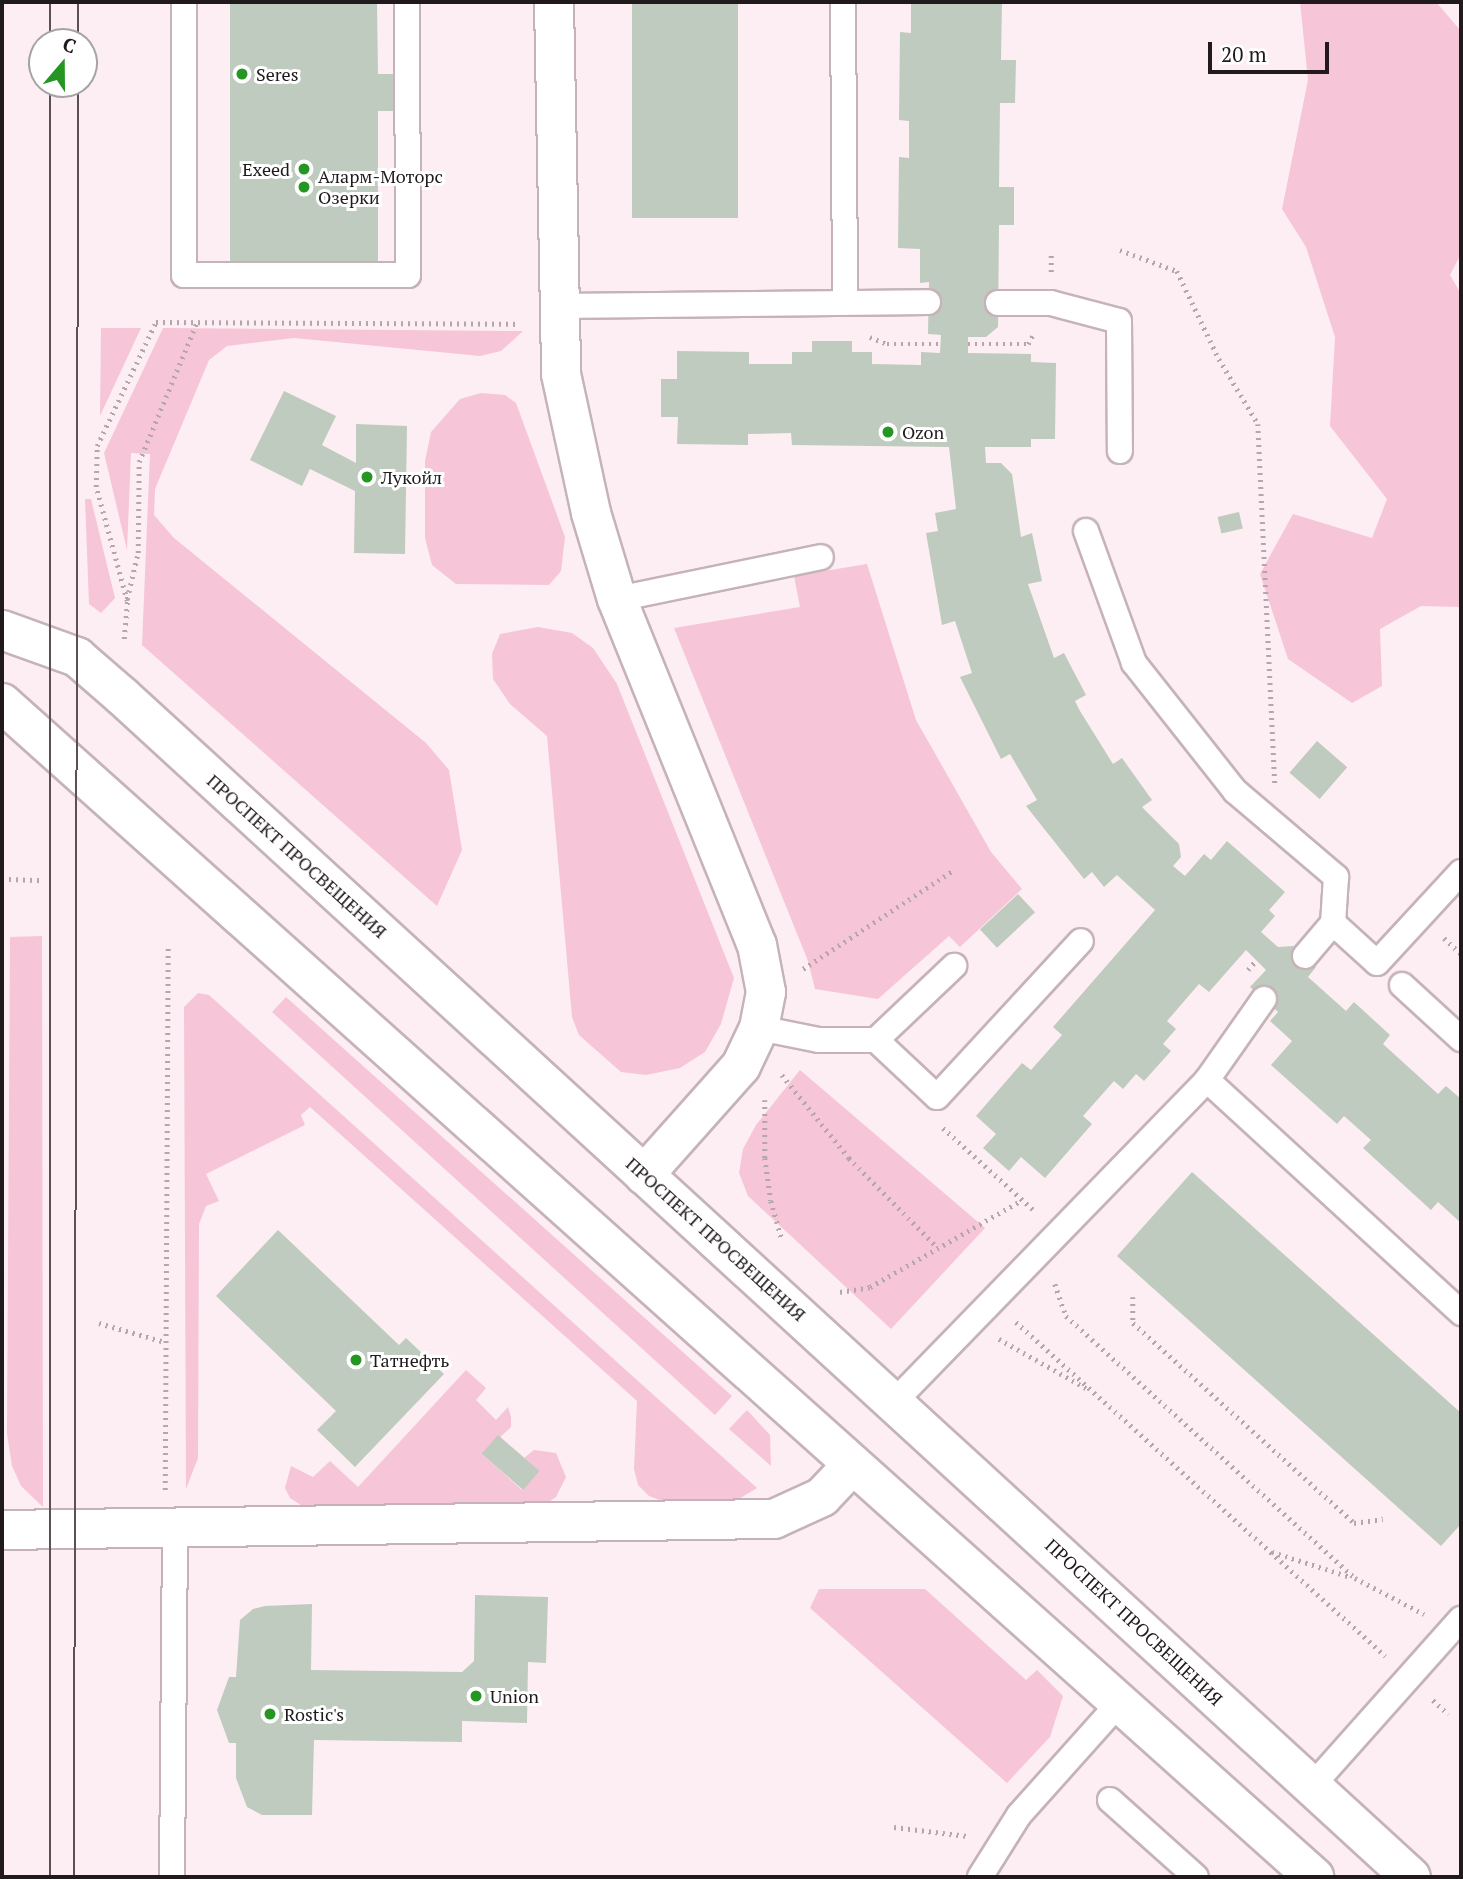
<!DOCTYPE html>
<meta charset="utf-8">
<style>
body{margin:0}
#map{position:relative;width:1463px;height:1879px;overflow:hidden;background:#fdeef3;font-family:"PT Serif",serif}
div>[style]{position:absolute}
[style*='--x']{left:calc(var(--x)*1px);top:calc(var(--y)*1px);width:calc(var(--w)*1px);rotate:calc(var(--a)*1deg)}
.green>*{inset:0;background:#f6c5d7}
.building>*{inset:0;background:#bfcbbe;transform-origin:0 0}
.path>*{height:4.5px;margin-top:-2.25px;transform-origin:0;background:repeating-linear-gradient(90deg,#b3a7ab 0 2px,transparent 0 7px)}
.roads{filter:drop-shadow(2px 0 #c6b3ba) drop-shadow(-2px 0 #c6b3ba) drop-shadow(0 2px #c6b3ba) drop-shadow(0 -2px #c6b3ba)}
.service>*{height:24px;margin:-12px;padding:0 12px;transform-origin:12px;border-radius:12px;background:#fff}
.minor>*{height:38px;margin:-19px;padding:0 19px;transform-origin:19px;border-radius:19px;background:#fff}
.secondary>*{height:38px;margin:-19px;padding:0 19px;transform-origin:19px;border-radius:19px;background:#fff}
.tram>*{height:2px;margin:-1px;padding:0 1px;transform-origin:1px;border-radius:1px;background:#5b5155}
.dots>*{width:19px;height:19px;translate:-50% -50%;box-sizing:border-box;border:4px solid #fff;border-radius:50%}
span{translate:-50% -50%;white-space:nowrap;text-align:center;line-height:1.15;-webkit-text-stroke:6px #fff;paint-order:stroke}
.poi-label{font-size:18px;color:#211a1d}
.left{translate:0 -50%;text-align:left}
.right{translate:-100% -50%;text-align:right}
.street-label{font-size:18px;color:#211a1d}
.frame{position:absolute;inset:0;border:4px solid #211a1d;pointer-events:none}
.north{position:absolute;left:28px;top:28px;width:70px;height:70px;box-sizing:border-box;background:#fff;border:2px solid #a6a3a5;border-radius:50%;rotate:20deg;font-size:19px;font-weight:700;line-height:28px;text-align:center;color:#211a1d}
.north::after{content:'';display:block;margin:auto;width:24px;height:32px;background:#269623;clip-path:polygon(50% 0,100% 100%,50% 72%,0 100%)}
.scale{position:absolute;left:1208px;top:42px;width:121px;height:32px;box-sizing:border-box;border:4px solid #211a1d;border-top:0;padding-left:9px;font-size:21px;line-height:24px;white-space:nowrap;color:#211a1d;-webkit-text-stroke:5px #fff;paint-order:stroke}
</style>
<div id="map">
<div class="green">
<i style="clip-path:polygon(1300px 2px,1436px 2px,1461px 31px,1461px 254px,1450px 275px,1461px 294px,1461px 607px,1421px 606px,1380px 629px,1382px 686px,1352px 703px,1288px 659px,1260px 574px,1293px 514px,1372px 538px,1387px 499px,1330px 426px,1335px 337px,1306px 247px,1282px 209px,1308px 80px)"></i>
<i style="clip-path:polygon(101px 328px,141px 328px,100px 416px)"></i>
<i style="clip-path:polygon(163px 328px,523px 331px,501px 351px,480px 356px,294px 338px,227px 346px,209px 360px,155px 489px,154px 515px,174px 538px,426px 743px,449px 770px,462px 850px,437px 906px,142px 645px,150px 454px,131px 453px,127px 550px,104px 453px)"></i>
<i style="clip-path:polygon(481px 393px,505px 395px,516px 403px,565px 537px,561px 571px,549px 585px,456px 584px,432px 565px,425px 538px,425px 461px,431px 432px,460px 399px)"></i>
<i style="clip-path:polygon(85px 499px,91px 499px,115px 598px,101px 613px,89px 604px)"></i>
<i style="clip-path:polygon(867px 564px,916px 720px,991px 852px,1022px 889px,960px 947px,949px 936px,878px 999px,815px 989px,808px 961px,674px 628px,800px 607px,794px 576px)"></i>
<i style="clip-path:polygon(538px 627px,572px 633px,593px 648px,617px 684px,734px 978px,721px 1024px,705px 1052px,680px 1068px,646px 1075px,621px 1072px,579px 1035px,572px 1017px,547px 736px,510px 704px,493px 679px,492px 654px,500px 634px)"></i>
<i style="clip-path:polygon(42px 936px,43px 1507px,21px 1486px,12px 1466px,7px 1434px,10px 937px)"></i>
<i style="clip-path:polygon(198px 993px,209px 995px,757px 1488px,732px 1503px,665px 1502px,649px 1496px,638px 1485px,634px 1469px,637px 1401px,310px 1107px,301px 1115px,305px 1125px,206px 1174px,219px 1201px,206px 1206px,199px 1224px,198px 1458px,186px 1489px,184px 1007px)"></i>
<i style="clip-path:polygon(286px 997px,732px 1396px,715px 1415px,272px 1012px)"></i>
<i style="clip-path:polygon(800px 1070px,985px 1228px,891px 1329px,748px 1196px,739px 1173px,743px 1149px,756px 1125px)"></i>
<i style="clip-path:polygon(466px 1370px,486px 1388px,476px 1400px,496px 1420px,508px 1407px,511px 1417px,511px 1427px,482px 1454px,522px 1490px,539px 1471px,524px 1458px,534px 1450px,556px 1453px,566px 1477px,556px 1497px,547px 1503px,301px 1505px,290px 1498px,285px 1488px,291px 1466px,313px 1477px,330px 1461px,358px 1487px)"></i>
<i style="clip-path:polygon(747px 1410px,770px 1435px,771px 1466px,729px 1429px)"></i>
<i style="clip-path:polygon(819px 1589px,925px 1589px,1026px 1680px,1037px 1670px,1063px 1696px,1050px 1737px,1007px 1783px,810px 1608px)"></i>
</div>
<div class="building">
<i style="clip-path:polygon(230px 2px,377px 2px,378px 74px,394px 74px,394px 111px,378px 111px,378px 263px,230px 264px)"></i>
<i style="left:632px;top:2px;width:106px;height:216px"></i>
<i style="clip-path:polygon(911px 2px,1002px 2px,1001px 60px,1016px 60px,1015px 103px,1000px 103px,999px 187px,1014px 187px,1014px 225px,999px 225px,998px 327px,986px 337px,968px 337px,968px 353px,1031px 354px,1031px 362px,1056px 363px,1055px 439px,1031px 439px,1031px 447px,985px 447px,986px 463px,1001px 463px,1012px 474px,1021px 537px,1032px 533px,1042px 581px,1028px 584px,1054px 658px,1064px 653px,1086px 695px,1075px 701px,1080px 711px,1113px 764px,1122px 758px,1152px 800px,1142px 807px,1179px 844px,1181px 857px,1173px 866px,1185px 876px,1204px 854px,1211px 860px,1227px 841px,1285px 892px,1269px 910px,1275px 916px,1261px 932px,1278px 947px,1293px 946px,1316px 967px,1308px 977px,1346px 1011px,1354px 1002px,1390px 1035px,1383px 1044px,1438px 1094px,1446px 1086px,1461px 1099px,1461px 1223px,1438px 1202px,1431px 1210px,1363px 1148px,1371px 1140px,1344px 1116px,1337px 1124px,1271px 1065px,1292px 1041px,1270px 1021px,1278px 1012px,1250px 987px,1266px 970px,1246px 950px,1209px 992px,1199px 984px,1167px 1021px,1176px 1029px,1163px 1044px,1171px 1051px,1144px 1081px,1136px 1074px,1123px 1089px,1114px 1081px,1083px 1116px,1092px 1124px,1045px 1178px,1021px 1157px,1009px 1171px,983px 1148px,996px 1134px,976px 1116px,1022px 1063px,1031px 1070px,1062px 1035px,1053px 1027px,1155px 910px,1117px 875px,1104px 887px,1092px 872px,1084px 879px,1026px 806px,1037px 800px,1010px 754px,1001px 759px,960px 677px,972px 673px,955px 621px,942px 625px,926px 533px,938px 531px,935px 513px,956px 509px,949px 447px,792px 445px,791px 433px,748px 434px,748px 445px,677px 444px,678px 417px,661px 417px,661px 379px,677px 379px,677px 351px,749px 352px,749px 364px,792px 364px,792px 352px,812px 352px,812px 341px,852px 341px,852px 352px,872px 352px,872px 364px,921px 365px,921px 352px,940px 353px,941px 335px,928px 334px,929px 282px,920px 283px,920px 249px,898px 248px,899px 157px,909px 158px,909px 121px,899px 120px,900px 32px,911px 33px)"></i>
<i style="clip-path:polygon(284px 391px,336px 416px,322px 445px,356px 463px,356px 424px,407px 426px,405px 554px,354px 553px,355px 491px,310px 469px,302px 486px,250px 460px)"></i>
<i style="left:1239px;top:512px;width:17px;height:22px;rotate:77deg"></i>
<i style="left:1317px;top:741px;width:40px;height:42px;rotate:41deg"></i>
<i style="left:1018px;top:894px;width:25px;height:52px;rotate:47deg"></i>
<i style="clip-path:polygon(1192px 1172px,1461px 1413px,1461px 1524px,1441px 1546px,1117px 1256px)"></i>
<i style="clip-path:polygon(278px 1230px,399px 1345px,406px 1338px,444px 1374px,355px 1467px,317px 1430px,336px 1411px,216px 1296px)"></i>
<i style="left:498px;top:1435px;width:55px;height:25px;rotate:41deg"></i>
<i style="clip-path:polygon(475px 1595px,548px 1597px,546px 1663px,528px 1662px,527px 1723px,462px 1721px,462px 1742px,314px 1740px,312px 1815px,262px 1815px,247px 1807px,236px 1778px,236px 1743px,229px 1743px,217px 1710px,229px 1677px,236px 1677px,240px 1620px,253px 1609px,265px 1606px,312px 1604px,311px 1670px,462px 1672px,474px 1661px)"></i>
</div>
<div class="path">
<i style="--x:1120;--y:250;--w:61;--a:20.2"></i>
<i style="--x:1177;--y:271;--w:98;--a:64.5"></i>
<i style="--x:1219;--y:359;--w:76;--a:59"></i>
<i style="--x:1258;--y:424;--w:360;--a:87.3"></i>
<i style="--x:1051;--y:272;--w:21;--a:-90"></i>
<i style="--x:870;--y:337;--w:18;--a:22"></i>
<i style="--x:887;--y:344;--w:53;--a:0"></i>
<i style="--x:968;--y:344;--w:60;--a:0"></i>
<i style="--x:1028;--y:344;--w:10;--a:-61"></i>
<i style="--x:127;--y:599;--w:47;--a:-76.6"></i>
<i style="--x:138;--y:553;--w:91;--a:-89.4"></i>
<i style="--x:139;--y:462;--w:152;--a:-67.5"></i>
<i style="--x:124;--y:639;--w:38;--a:-85"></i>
<i style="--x:127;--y:601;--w:118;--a:-105.2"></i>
<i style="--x:96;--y:487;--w:41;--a:-88.6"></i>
<i style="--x:97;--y:446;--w:137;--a:-64.6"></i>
<i style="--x:156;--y:322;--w:364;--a:0.3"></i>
<i style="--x:9;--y:879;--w:33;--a:2"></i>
<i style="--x:1444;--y:938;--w:23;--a:43"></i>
<i style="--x:803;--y:969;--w:178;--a:-33.3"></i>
<i style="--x:1248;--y:970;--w:13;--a:-51"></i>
<i style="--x:782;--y:1075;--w:107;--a:51.1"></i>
<i style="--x:849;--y:1158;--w:124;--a:45.3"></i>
<i style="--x:765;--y:1100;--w:58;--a:90"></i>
<i style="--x:765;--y:1158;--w:43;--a:82.1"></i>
<i style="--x:771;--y:1201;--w:40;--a:74"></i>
<i style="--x:943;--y:1128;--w:124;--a:42.1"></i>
<i style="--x:1055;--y:1284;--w:34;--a:71"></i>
<i style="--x:1066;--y:1316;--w:390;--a:42.2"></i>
<i style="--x:1355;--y:1578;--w:78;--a:27.6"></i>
<i style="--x:840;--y:1292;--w:30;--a:-9"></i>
<i style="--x:870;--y:1287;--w:175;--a:-29.8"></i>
<i style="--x:1133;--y:1297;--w:26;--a:90"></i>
<i style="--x:1133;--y:1323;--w:298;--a:42.1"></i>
<i style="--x:1354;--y:1523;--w:29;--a:-8"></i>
<i style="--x:1016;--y:1322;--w:498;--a:42.1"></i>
<i style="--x:99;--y:1323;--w:69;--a:16.1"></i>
<i style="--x:999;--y:1339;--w:100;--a:29.4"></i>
<i style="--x:165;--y:1490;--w:546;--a:-89.69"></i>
<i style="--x:1272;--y:1552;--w:83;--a:17.6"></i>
<i style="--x:1433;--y:1700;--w:21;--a:43"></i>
<i style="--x:894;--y:1827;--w:74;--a:7"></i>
</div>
<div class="roads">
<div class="service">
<i style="--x:184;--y:2;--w:273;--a:90"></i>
<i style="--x:184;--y:275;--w:224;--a:0"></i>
<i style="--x:408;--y:275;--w:273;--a:-90.2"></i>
<i style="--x:843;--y:2;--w:299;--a:89.6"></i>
<i style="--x:998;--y:303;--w:53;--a:0"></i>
<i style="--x:1051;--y:303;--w:70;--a:14.8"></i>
<i style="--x:1119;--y:321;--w:130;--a:89.6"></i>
<i style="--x:558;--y:306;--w:370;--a:-0.6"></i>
<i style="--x:1086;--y:531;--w:140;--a:70"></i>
<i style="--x:1134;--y:663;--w:163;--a:51.7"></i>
<i style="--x:1235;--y:791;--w:133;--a:40.4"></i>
<i style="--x:1336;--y:877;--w:46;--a:93.7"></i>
<i style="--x:617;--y:599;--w:208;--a:-11.6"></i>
<i style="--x:1305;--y:956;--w:43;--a:-49.7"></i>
<i style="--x:1333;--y:923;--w:59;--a:42.3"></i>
<i style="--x:1377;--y:963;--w:124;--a:-47.3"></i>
<i style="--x:1402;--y:985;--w:80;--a:42.5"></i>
<i style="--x:759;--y:1028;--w:61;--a:11.3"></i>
<i style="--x:819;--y:1040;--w:57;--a:0"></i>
<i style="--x:876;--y:1040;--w:108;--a:-43.5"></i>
<i style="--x:876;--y:1040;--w:83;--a:43.1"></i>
<i style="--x:937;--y:1097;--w:212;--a:-47.3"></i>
<i style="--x:1207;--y:1080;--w:345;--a:42.5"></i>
<i style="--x:894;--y:1402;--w:449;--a:-45.8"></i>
<i style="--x:1207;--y:1080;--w:99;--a:-54.9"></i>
<i style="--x:1312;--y:1786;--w:224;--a:-48.3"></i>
<i style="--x:1110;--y:1800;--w:115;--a:41.8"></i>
<i style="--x:172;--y:1877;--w:349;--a:-89.5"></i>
<i style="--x:980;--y:1877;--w:73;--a:-57.8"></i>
<i style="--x:1019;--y:1815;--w:153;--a:-48.2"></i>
</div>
<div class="minor">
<i style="--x:554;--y:2;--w:372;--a:88.9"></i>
<i style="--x:561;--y:374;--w:142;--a:77.8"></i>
<i style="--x:591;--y:513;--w:90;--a:73.2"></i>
<i style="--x:617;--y:599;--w:373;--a:68"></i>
<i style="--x:757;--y:945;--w:48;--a:79.2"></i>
<i style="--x:766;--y:992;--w:37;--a:101"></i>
<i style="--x:759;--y:1028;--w:42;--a:115.3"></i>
<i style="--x:741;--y:1066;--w:146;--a:131.7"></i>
<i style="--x:2;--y:1530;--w:772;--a:-0.82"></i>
<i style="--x:774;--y:1519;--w:53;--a:-24.6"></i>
<i style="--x:822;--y:1497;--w:44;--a:-46.8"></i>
</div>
<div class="secondary">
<i style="--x:2;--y:630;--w:80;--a:19.8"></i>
<i style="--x:77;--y:657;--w:60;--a:40.9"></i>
<i style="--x:122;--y:696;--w:1748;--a:42.5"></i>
<i style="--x:2;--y:703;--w:1761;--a:41.82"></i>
</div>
</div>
<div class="tram">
<i style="--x:50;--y:42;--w:40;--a:-90"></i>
<i style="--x:78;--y:42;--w:40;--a:-90"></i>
<i style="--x:50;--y:84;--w:1793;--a:90"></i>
<i style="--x:74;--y:1877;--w:1793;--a:-89.87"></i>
</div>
<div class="dots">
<i style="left:242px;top:74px;background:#269623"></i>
<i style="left:304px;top:169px;background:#269623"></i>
<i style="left:304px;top:187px;background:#269623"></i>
<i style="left:888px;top:432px;background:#269623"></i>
<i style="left:367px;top:477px;background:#269623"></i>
<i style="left:356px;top:1360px;background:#269623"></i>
<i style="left:476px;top:1696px;background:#269623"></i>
<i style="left:270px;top:1714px;background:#269623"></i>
</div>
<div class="poi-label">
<span class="left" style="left:256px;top:74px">Seres</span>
<span class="right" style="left:290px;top:169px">Exeed</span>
<span class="left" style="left:318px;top:187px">Аларм-Моторс<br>Озерки</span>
<span class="left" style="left:902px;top:432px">Ozon</span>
<span class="left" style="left:381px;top:477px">Лукойл</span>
<span class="left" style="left:370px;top:1360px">Татнефть</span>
<span class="left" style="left:490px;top:1696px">Union</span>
<span class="left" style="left:284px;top:1714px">Rostic's</span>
</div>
<div class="street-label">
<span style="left:297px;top:856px;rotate:42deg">ПРОСПЕКТ ПРОСВЕЩЕНИЯ</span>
<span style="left:716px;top:1239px;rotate:42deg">ПРОСПЕКТ ПРОСВЕЩЕНИЯ</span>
<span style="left:1134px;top:1622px;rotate:43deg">ПРОСПЕКТ ПРОСВЕЩЕНИЯ</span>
</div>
<div class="frame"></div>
<div class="north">С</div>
<div class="scale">20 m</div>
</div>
